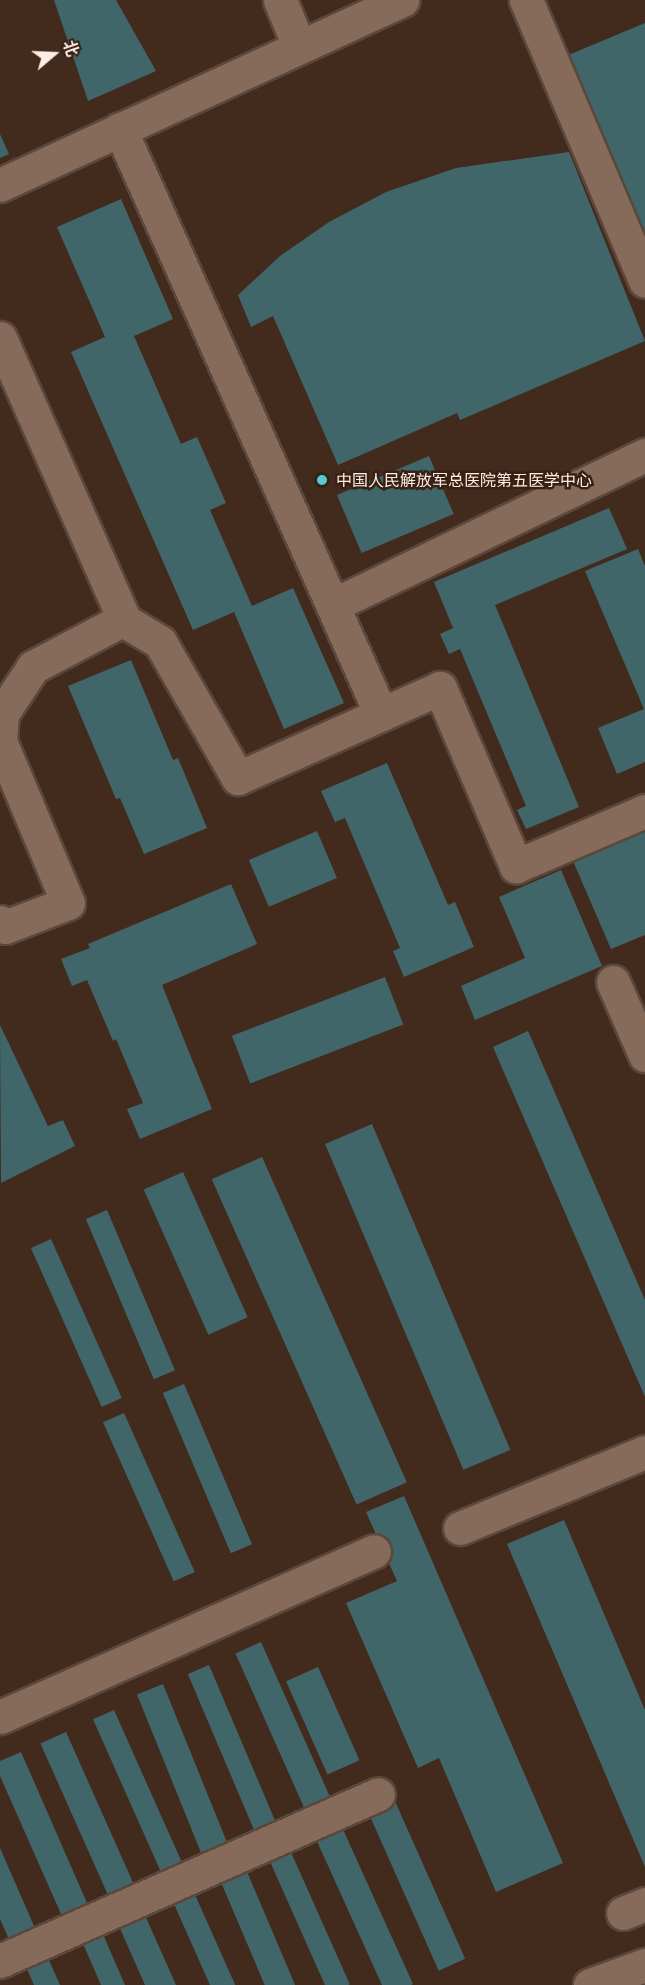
<!DOCTYPE html>
<meta charset="utf-8">
<style>
body{margin:0}
#map{position:relative;width:645px;height:1985px;overflow:hidden;background:#422a1d;font-family:"Asap Condensed","Noto Sans SC",sans-serif}
div>[style]{position:absolute}
[style*='--x']{left:calc(var(--x)*1px);top:calc(var(--y)*1px);width:calc(var(--w)*1px);rotate:calc(var(--a)*1deg)}
.building>*{inset:0;background:#41666a;transform-origin:0 0}
.roads{filter:drop-shadow(2px 0 #5b473b) drop-shadow(-2px 0 #5b473b) drop-shadow(0 2px #5b473b) drop-shadow(0 -2px #5b473b)}
.minor>*{height:33px;margin:-16.5px;padding:0 16.5px;transform-origin:16.5px;border-radius:16.5px;background:#866b5b}
.dots>*{width:16px;height:16px;translate:-50% -50%;box-sizing:border-box;border:3px solid #382113;border-radius:50%}
span{translate:-50% -50%;white-space:nowrap;text-align:center;line-height:1.15;-webkit-text-stroke:5px #382113;paint-order:stroke}
.poi-label{font-size:16px;color:#fdede4}
.left{translate:0 -50%;text-align:left}
.north{position:absolute;left:24px;top:24px;width:60px;height:60px;-webkit-text-stroke:4px #382113;paint-order:stroke;rotate:71deg;font-size:16px;font-weight:700;line-height:24px;text-align:center;color:#fdede4}
.north::after{content:'';display:block;margin:auto;width:21px;height:27px;background:#fdede4;clip-path:polygon(50% 0,100% 100%,50% 72%,0 100%)}
</style>
<div id="map">
<div class="building">
<i style="clip-path:polygon(54px 0,116px 0,156px 71px,88px 101px)"></i>
<i style="clip-path:polygon(645px 23px,645px 240px,566px 56px)"></i>
<i style="clip-path:polygon(0 134px,9px 154px,0 158px)"></i>
<i style="clip-path:polygon(569px 152px,645px 341px,460px 420px,457px 413px,338px 465px,273px 316px,251px 327px,238px 295px,280px 256px,329px 222px,386px 192px,456px 168px)"></i>
<i style="clip-path:polygon(121px 199px,173px 319px,134px 336px,181px 444px,197px 437px,226px 503px,210px 510px,252px 606px,293px 588px,344px 703px,284px 729px,234px 612px,193px 630px,71px 352px,105px 337px,57px 227px)"></i>
<i style="left:429px;top:456px;width:63px;height:100px;rotate:67deg"></i>
<i style="clip-path:polygon(609px 508px,627px 549px,495px 605px,579px 807px,526px 829px,517px 810px,526px 806px,460px 649px,449px 654px,440px 634px,453px 628px,434px 582px)"></i>
<i style="clip-path:polygon(638px 549px,645px 566px,645px 762px,617px 774px,598px 728px,644px 709px,585px 571px)"></i>
<i style="clip-path:polygon(131px 660px,173px 760px,178px 758px,207px 828px,144px 854px,120px 798px,116px 799px,68px 686px)"></i>
<i style="clip-path:polygon(387px 763px,448px 905px,455px 902px,474px 947px,404px 977px,393px 951px,400px 948px,345px 818px,335px 822px,321px 791px)"></i>
<i style="clip-path:polygon(645px 830px,645px 935px,611px 949px,573px 861px)"></i>
<i style="left:317px;top:831px;width:51px;height:74px;rotate:67deg"></i>
<i style="clip-path:polygon(561px 870px,602px 966px,475px 1020px,461px 986px,525px 958px,499px 897px)"></i>
<i style="clip-path:polygon(231px 884px,257px 944px,162px 985px,212px 1109px,140px 1139px,127px 1109px,143px 1103px,116px 1039px,113px 1041px,87px 980px,72px 986px,61px 959px,90px 948px,88px 944px)"></i>
<i style="left:385px;top:977px;width:51px;height:164px;rotate:69deg"></i>
<i style="clip-path:polygon(0 1025px,48px 1126px,63px 1120px,75px 1146px,1px 1183px)"></i>
<i style="clip-path:polygon(528px 1031px,645px 1300px,645px 1397px,493px 1047px)"></i>
<i style="left:372px;top:1124px;width:354px;height:51px;rotate:67deg"></i>
<i style="left:262px;top:1157px;width:356px;height:55px;rotate:66deg"></i>
<i style="left:183px;top:1172px;width:159px;height:43px;rotate:66deg"></i>
<i style="left:107px;top:1210px;width:174px;height:23px;rotate:67deg"></i>
<i style="left:51px;top:1239px;width:174px;height:22px;rotate:66deg"></i>
<i style="left:184px;top:1384px;width:174px;height:23px;rotate:67deg"></i>
<i style="left:124px;top:1413px;width:174px;height:23px;rotate:66deg"></i>
<i style="clip-path:polygon(404px 1496px,563px 1863px,496px 1892px,439px 1758px,418px 1768px,346px 1603px,397px 1581px,366px 1512px)"></i>
<i style="clip-path:polygon(564px 1520px,645px 1710px,645px 1867px,507px 1544px)"></i>
<i style="left:261px;top:1642px;width:173px;height:28px;rotate:66deg"></i>
<i style="left:209px;top:1665px;width:173px;height:23px;rotate:67deg"></i>
<i style="left:318px;top:1667px;width:102px;height:35px;rotate:66deg"></i>
<i style="left:163px;top:1684px;width:174px;height:28px;rotate:68deg"></i>
<i style="left:114px;top:1710px;width:175px;height:23px;rotate:66deg"></i>
<i style="left:66px;top:1732px;width:174px;height:28px;rotate:66deg"></i>
<i style="clip-path:polygon(21px 1752px,91px 1912px,65px 1923px,0 1776px,0 1761px)"></i>
<i style="left:394px;top:1799px;width:175px;height:29px;rotate:66deg"></i>
<i style="clip-path:polygon(341px 1825px,413px 1984px,411px 1985px,382px 1985px,315px 1837px)"></i>
<i style="clip-path:polygon(0 1848px,38px 1935px,12px 1946px,0 1919px)"></i>
<i style="left:290px;top:1850px;width:147px;height:23px;rotate:66deg"></i>
<i style="left:245px;top:1867px;width:128px;height:28px;rotate:67deg"></i>
<i style="left:192px;top:1888px;width:106px;height:23px;rotate:66deg"></i>
<i style="clip-path:polygon(144px 1913px,176px 1985px,145px 1985px,118px 1924px)"></i>
<i style="clip-path:polygon(101px 1930px,125px 1985px,101px 1985px,81px 1939px)"></i>
<i style="clip-path:polygon(48px 1958px,60px 1985px,34px 1985px,26px 1967px)"></i>
</div>
<div class="roads">
<div class="minor">
<i style="--x:280;--y:0;--w:50;--a:67.6"></i>
<i style="--x:526;--y:0;--w:305;--a:67"></i>
<i style="--x:120;--y:129;--w:641;--a:65.96"></i>
<i style="--x:0;--y:185;--w:443;--a:-24.7"></i>
<i style="--x:0;--y:338;--w:309;--a:66.2"></i>
<i style="--x:125;--y:621;--w:41;--a:31"></i>
<i style="--x:160;--y:642;--w:157;--a:60.2"></i>
<i style="--x:238;--y:778;--w:221;--a:-24"></i>
<i style="--x:440;--y:688;--w:194;--a:66.9"></i>
<i style="--x:516;--y:866;--w:140;--a:-23.1"></i>
<i style="--x:333;--y:605;--w:346;--a:-25.7"></i>
<i style="--x:0;--y:922;--w:7;--a:45"></i>
<i style="--x:5;--y:927;--w:67;--a:-20.9"></i>
<i style="--x:68;--y:903;--w:176;--a:-112.8"></i>
<i style="--x:0;--y:741;--w:27;--a:-86"></i>
<i style="--x:2;--y:714;--w:56;--a:-56.6"></i>
<i style="--x:33;--y:667;--w:103;--a:-27.8"></i>
<i style="--x:613;--y:982;--w:80;--a:66.3"></i>
<i style="--x:460;--y:1528;--w:200;--a:-22.3"></i>
<i style="--x:0;--y:1717;--w:409;--a:-23.9"></i>
<i style="--x:623;--y:1913;--w:24;--a:-22"></i>
<i style="--x:0;--y:1961;--w:413;--a:-23.8"></i>
<i style="--x:590;--y:1985;--w:59;--a:-20"></i>
</div>
</div>
<div class="dots">
<i style="left:322px;top:480px;background:#52cbd7"></i>
</div>
<div class="poi-label">
<span class="left" style="left:336px;top:480px">中国人民解放军总医院第五医学中心</span>
</div>
<div class="north">北</div>
</div>
